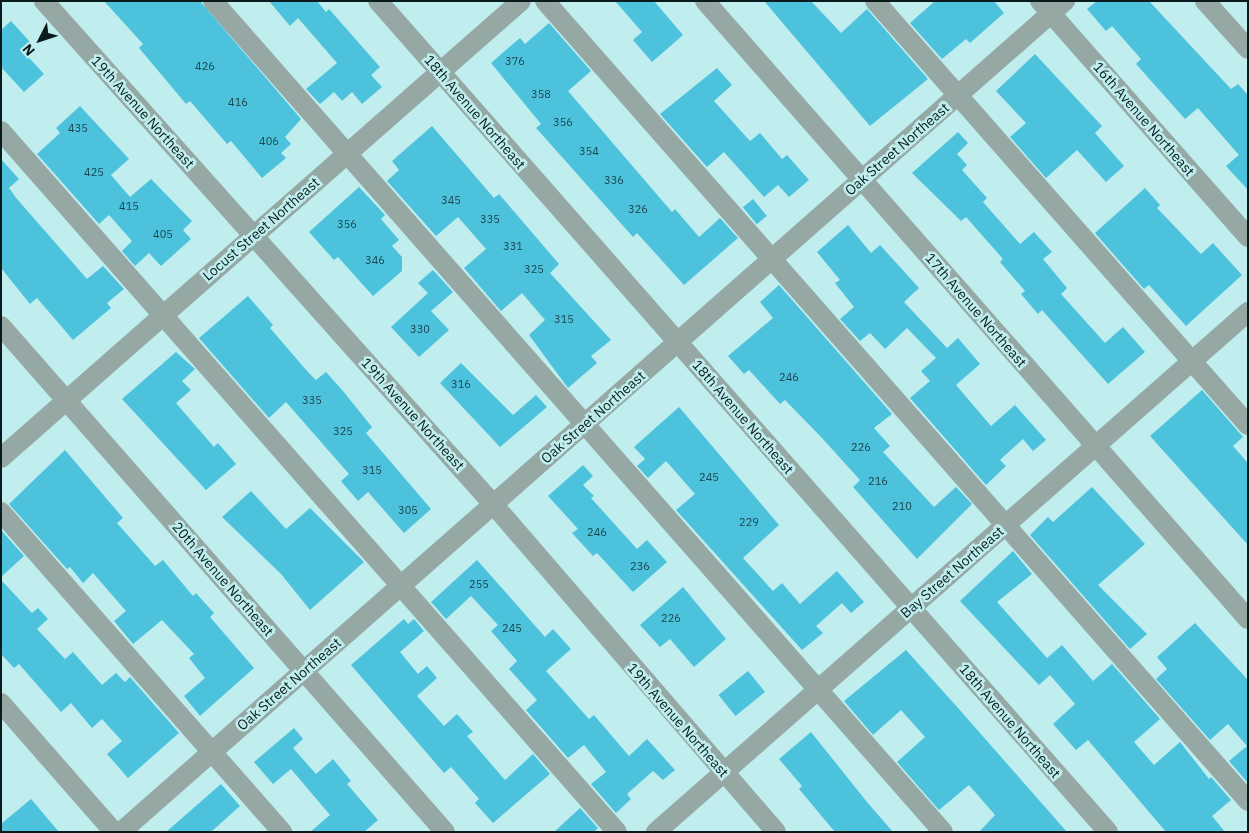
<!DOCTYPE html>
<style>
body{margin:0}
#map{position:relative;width:1249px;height:833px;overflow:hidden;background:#c0eeef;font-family:"IBM Plex Sans",sans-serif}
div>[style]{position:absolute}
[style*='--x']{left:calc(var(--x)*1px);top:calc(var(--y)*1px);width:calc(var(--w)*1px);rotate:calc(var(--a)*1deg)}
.building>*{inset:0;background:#4dc2dd;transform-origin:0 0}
.minor>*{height:20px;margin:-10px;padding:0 10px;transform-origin:10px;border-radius:10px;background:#96a8a4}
span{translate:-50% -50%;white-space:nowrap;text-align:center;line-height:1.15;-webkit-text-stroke:5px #c0eeef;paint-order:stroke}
.number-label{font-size:11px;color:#1a454c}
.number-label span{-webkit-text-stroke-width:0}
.street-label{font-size:14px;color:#091b1c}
.frame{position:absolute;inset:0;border:2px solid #091b1c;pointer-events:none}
.north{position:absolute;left:15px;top:15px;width:50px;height:50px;-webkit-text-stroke:4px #c0eeef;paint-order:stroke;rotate:229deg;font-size:14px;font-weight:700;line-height:20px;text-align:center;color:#091b1c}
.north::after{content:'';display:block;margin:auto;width:18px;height:22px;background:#091b1c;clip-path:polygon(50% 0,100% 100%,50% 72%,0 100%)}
</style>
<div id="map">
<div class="building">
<i style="clip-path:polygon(104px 1px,200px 1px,301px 119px,285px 137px,291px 144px,281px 153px,286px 158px,262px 178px,231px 141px,227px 144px,190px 101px,186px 104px,139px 48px,143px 44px)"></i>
<i style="clip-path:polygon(269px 1px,317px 1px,326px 12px,329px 9px,380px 67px,371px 75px,382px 87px,362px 104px,352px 92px,342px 101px,334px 92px,320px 104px,306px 89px,337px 63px,298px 18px,290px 26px)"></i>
<i style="clip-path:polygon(615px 1px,654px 1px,683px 35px,652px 62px,633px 40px,642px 32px)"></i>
<i style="clip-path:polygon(764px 1px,811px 1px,841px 33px,867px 9px,928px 79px,870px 126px)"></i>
<i style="clip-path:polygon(935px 1px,994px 1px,1004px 13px,970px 43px,966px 39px,942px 59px,910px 23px)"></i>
<i style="clip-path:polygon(1097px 1px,1149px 1px,1231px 89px,1238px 84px,1248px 95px,1248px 190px,1226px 166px,1239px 155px,1198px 108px,1185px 119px,1136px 64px,1141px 59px,1112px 26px,1106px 31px,1087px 9px)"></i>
<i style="clip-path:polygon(11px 21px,30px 42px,21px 49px,44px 74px,24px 92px,1px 67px,1px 30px)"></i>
<i style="clip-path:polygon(549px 23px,591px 71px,568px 91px,672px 212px,675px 209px,699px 237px,720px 218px,738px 238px,684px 285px,637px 233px,633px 237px,554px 148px,536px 128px,541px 124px,491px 63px,520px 38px,525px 44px)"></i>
<i style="clip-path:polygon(1035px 54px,1102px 126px,1095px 133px,1124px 166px,1106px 182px,1077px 150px,1046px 178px,1010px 137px,1026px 123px,996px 91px)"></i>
<i style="clip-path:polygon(717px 68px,732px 85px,714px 101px,750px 141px,760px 133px,782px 159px,787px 155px,809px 180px,789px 197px,778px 185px,764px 197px,724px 152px,707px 167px,660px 114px)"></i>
<i style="clip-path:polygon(80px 106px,129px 159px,111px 175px,130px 197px,151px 179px,192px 221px,183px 230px,191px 239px,161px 266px,149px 253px,135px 266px,122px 251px,132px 241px,109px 215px,99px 224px,37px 154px,60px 133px,56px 128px)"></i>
<i style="clip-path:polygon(432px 126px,494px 198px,499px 194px,559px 264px,550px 273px,611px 340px,591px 356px,597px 363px,568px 388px,529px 335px,545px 320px,522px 293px,501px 311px,464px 268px,486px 249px,458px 217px,436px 236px,387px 181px,399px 170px,392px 161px)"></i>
<i style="clip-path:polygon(958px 132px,968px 143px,957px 154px,967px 165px,962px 170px,987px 198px,983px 202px,1020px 244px,1034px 232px,1052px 252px,1043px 259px,1067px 288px,1061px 294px,1105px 343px,1123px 327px,1145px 352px,1108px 384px,1042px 310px,1038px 314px,1021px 294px,1025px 291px,1000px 262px,1003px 259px,966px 217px,961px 221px,912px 173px)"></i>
<i style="clip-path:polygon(1px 159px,19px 179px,9px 188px,17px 199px,87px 279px,103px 266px,124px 289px,107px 303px,111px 308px,73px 340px,37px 298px,30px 304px,1px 268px)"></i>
<i style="clip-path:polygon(359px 187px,385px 215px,381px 219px,399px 240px,392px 246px,402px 257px,402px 271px,373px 296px,338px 257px,334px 260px,309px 232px)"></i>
<i style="clip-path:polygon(1145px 188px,1160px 205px,1157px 208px,1201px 254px,1213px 243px,1242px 275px,1186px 326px,1149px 285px,1144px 289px,1095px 233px)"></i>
<i style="left:753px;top:199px;width:22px;height:13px;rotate:51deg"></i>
<i style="clip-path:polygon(848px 225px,871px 253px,880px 245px,919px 288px,904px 302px,947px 348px,958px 338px,980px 364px,956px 385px,991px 426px,1015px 405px,1046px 440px,1033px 451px,1023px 439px,1000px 460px,1006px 466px,986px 485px,910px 398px,930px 381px,921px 371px,936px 358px,907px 328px,885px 349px,870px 333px,860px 341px,840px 319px,854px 307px,835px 283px,840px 280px,817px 252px)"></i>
<i style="clip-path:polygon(433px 270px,453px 292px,431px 311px,449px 330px,419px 357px,391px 327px,428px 293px,418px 283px)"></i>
<i style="clip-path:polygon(779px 285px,892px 414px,874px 428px,890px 446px,883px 452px,934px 507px,956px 487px,972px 504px,917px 559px,853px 487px,860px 480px,822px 438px,785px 400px,780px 404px,749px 370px,744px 374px,728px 356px,773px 318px,760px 302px)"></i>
<i style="clip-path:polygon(248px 296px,273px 325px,270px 328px,307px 371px,316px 380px,326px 372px,343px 391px,372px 427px,366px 433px,431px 509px,404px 533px,368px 492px,358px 501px,341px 481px,349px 474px,286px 402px,269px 418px,199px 338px)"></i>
<i style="clip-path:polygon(176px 352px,195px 369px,182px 381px,191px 390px,176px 403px,214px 447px,218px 443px,236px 464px,206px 490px,122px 399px)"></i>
<i style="clip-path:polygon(461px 363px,513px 415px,536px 395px,547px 407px,500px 447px,440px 383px)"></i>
<i style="clip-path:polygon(1202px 390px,1243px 437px,1233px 446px,1248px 463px,1248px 545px,1150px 436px)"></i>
<i style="clip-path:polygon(679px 407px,779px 525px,743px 558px,773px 591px,782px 583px,800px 604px,837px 571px,864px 602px,851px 613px,842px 603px,816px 626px,823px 633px,802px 650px,676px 510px,695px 494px,666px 461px,648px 478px,637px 466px,645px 459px,634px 447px)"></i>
<i style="clip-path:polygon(65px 450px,123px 518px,117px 523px,155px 566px,163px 560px,193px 596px,196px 593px,214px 613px,210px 617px,254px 668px,200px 716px,184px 696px,205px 678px,189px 658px,194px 654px,162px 620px,133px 644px,114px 621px,126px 611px,93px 573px,83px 583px,70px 567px,67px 569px,9px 504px)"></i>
<i style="clip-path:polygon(583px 465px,593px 476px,583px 485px,594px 496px,591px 498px,637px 549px,647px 540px,667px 562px,633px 592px,597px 553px,593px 556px,572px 533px,578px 529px,548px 496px)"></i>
<i style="clip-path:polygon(1092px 487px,1145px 544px,1098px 585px,1147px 634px,1130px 649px,1030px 535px,1048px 517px,1053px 522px)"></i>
<i style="clip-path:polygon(251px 491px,286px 529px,310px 508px,364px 562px,310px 610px,281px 574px,222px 517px)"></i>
<i style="clip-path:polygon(1px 530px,24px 556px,1px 577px)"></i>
<i style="clip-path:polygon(1013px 551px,1032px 574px,997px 602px,1047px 658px,1062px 645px,1093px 681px,1112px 664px,1160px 719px,1134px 742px,1154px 765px,1180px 742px,1209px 779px,1211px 777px,1231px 800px,1212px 816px,1225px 832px,1166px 832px,1088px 740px,1076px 750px,1053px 724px,1075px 704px,1050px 675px,1039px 685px,960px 601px)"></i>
<i style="clip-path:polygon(477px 560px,545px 637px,553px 629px,571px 649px,546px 671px,589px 719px,594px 715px,629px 756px,647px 739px,675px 770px,663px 780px,653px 771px,627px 794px,631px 799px,616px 813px,591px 784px,606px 772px,584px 745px,568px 758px,526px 710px,537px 700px,509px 669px,517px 661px,491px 631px,498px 625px,471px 596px,446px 619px,431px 602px)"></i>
<i style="clip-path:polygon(1px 580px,32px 613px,38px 608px,48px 619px,37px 629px,65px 659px,73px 652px,102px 685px,116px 673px,125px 682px,130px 677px,179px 733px,128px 778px,107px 754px,122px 741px,102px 719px,92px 728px,71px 703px,61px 712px,19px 664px,14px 668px,1px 654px)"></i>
<i style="clip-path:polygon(683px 587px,726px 639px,694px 667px,670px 639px,660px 647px,640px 625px)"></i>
<i style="clip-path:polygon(404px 619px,408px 624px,414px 619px,424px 631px,400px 652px,418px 674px,427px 666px,437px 678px,417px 696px,444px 726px,457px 714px,473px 732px,467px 736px,505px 780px,533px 754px,550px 774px,493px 823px,475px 803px,479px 799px,451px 767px,444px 773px,351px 665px)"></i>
<i style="clip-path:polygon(1195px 623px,1248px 680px,1248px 783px,1229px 761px,1247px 746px,1228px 724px,1210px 740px,1156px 679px,1167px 669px,1157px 657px)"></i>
<i style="clip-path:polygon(906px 650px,958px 708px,1067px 832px,979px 832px,995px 815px,969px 785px,939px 810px,897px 762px,925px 737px,901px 710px,873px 735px,844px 701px)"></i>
<i style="left:748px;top:671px;width:27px;height:38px;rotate:51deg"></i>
<i style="clip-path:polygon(294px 728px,303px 739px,293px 748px,316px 774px,333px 759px,351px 781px,347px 784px,378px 820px,364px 832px,310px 832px,330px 815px,291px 769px,273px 784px,254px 762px)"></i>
<i style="clip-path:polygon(811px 732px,867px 802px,893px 832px,835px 832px,799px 789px,802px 786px,779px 759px)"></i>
<i style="clip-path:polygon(221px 784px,240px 806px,211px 832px,166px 832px)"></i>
<i style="clip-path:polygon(31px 799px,59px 832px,1px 832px,1px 824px)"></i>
<i style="clip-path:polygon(580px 808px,598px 828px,594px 832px,554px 832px)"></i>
</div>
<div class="minor">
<i style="--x:44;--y:1;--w:674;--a:48.25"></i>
<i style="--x:493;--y:504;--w:433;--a:49.2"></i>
<i style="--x:213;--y:1;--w:1106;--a:48.7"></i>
<i style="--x:378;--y:1;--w:1106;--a:48.7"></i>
<i style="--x:545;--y:1;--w:1065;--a:48.69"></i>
<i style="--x:705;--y:1;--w:823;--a:48.7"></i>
<i style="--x:875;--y:1;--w:565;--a:48.66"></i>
<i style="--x:1040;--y:1;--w:315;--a:48.6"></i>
<i style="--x:1205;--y:1;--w:64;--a:48.1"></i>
<i style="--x:1;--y:131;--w:933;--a:48.69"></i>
<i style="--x:1;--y:326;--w:673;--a:48.73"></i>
<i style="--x:1;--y:458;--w:692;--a:-41.31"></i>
<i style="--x:1;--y:512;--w:426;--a:48.7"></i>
<i style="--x:1;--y:703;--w:171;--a:48.8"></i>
<i style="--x:121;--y:832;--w:1258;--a:-41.36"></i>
<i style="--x:656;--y:832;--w:788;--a:-41.3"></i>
</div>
<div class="number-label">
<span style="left:515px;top:61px">376</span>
<span style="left:205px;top:66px">426</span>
<span style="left:541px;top:94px">358</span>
<span style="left:238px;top:102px">416</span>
<span style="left:563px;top:122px">356</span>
<span style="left:78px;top:128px">435</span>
<span style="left:269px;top:141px">406</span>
<span style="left:589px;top:151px">354</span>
<span style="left:94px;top:172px">425</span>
<span style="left:614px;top:180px">336</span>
<span style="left:451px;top:200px">345</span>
<span style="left:129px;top:206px">415</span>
<span style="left:638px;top:209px">326</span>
<span style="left:490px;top:219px">335</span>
<span style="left:347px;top:224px">356</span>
<span style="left:163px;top:234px">405</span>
<span style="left:513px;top:246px">331</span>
<span style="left:375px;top:260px">346</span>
<span style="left:534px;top:269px">325</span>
<span style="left:564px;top:319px">315</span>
<span style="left:420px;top:329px">330</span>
<span style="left:789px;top:377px">246</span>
<span style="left:461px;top:384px">316</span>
<span style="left:312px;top:400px">335</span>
<span style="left:343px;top:431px">325</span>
<span style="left:861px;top:447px">226</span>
<span style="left:372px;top:470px">315</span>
<span style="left:709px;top:477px">245</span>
<span style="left:878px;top:481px">216</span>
<span style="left:902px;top:506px">210</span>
<span style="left:408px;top:510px">305</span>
<span style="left:749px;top:522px">229</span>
<span style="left:597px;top:532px">246</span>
<span style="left:640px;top:566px">236</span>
<span style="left:479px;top:584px">255</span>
<span style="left:671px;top:618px">226</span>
<span style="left:512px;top:628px">245</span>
</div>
<div class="street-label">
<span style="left:143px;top:112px;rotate:48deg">19th Avenue Northeast</span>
<span style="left:475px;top:112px;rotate:49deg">18th Avenue Northeast</span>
<span style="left:1144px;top:119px;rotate:49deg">16th Avenue Northeast</span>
<span style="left:897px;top:149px;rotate:-41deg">Oak Street Northeast</span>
<span style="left:261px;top:229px;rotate:-41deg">Locust Street Northeast</span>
<span style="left:976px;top:310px;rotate:49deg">17th Avenue Northeast</span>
<span style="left:413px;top:414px;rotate:48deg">19th Avenue Northeast</span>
<span style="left:593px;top:417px;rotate:-41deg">Oak Street Northeast</span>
<span style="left:743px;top:417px;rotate:49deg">18th Avenue Northeast</span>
<span style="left:952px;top:572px;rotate:-41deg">Bay Street Northeast</span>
<span style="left:223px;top:579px;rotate:49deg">20th Avenue Northeast</span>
<span style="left:289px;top:684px;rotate:-41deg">Oak Street Northeast</span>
<span style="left:678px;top:720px;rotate:49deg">19th Avenue Northeast</span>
<span style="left:1010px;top:721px;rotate:49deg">18th Avenue Northeast</span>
</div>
<div class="frame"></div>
<div class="north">N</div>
</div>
